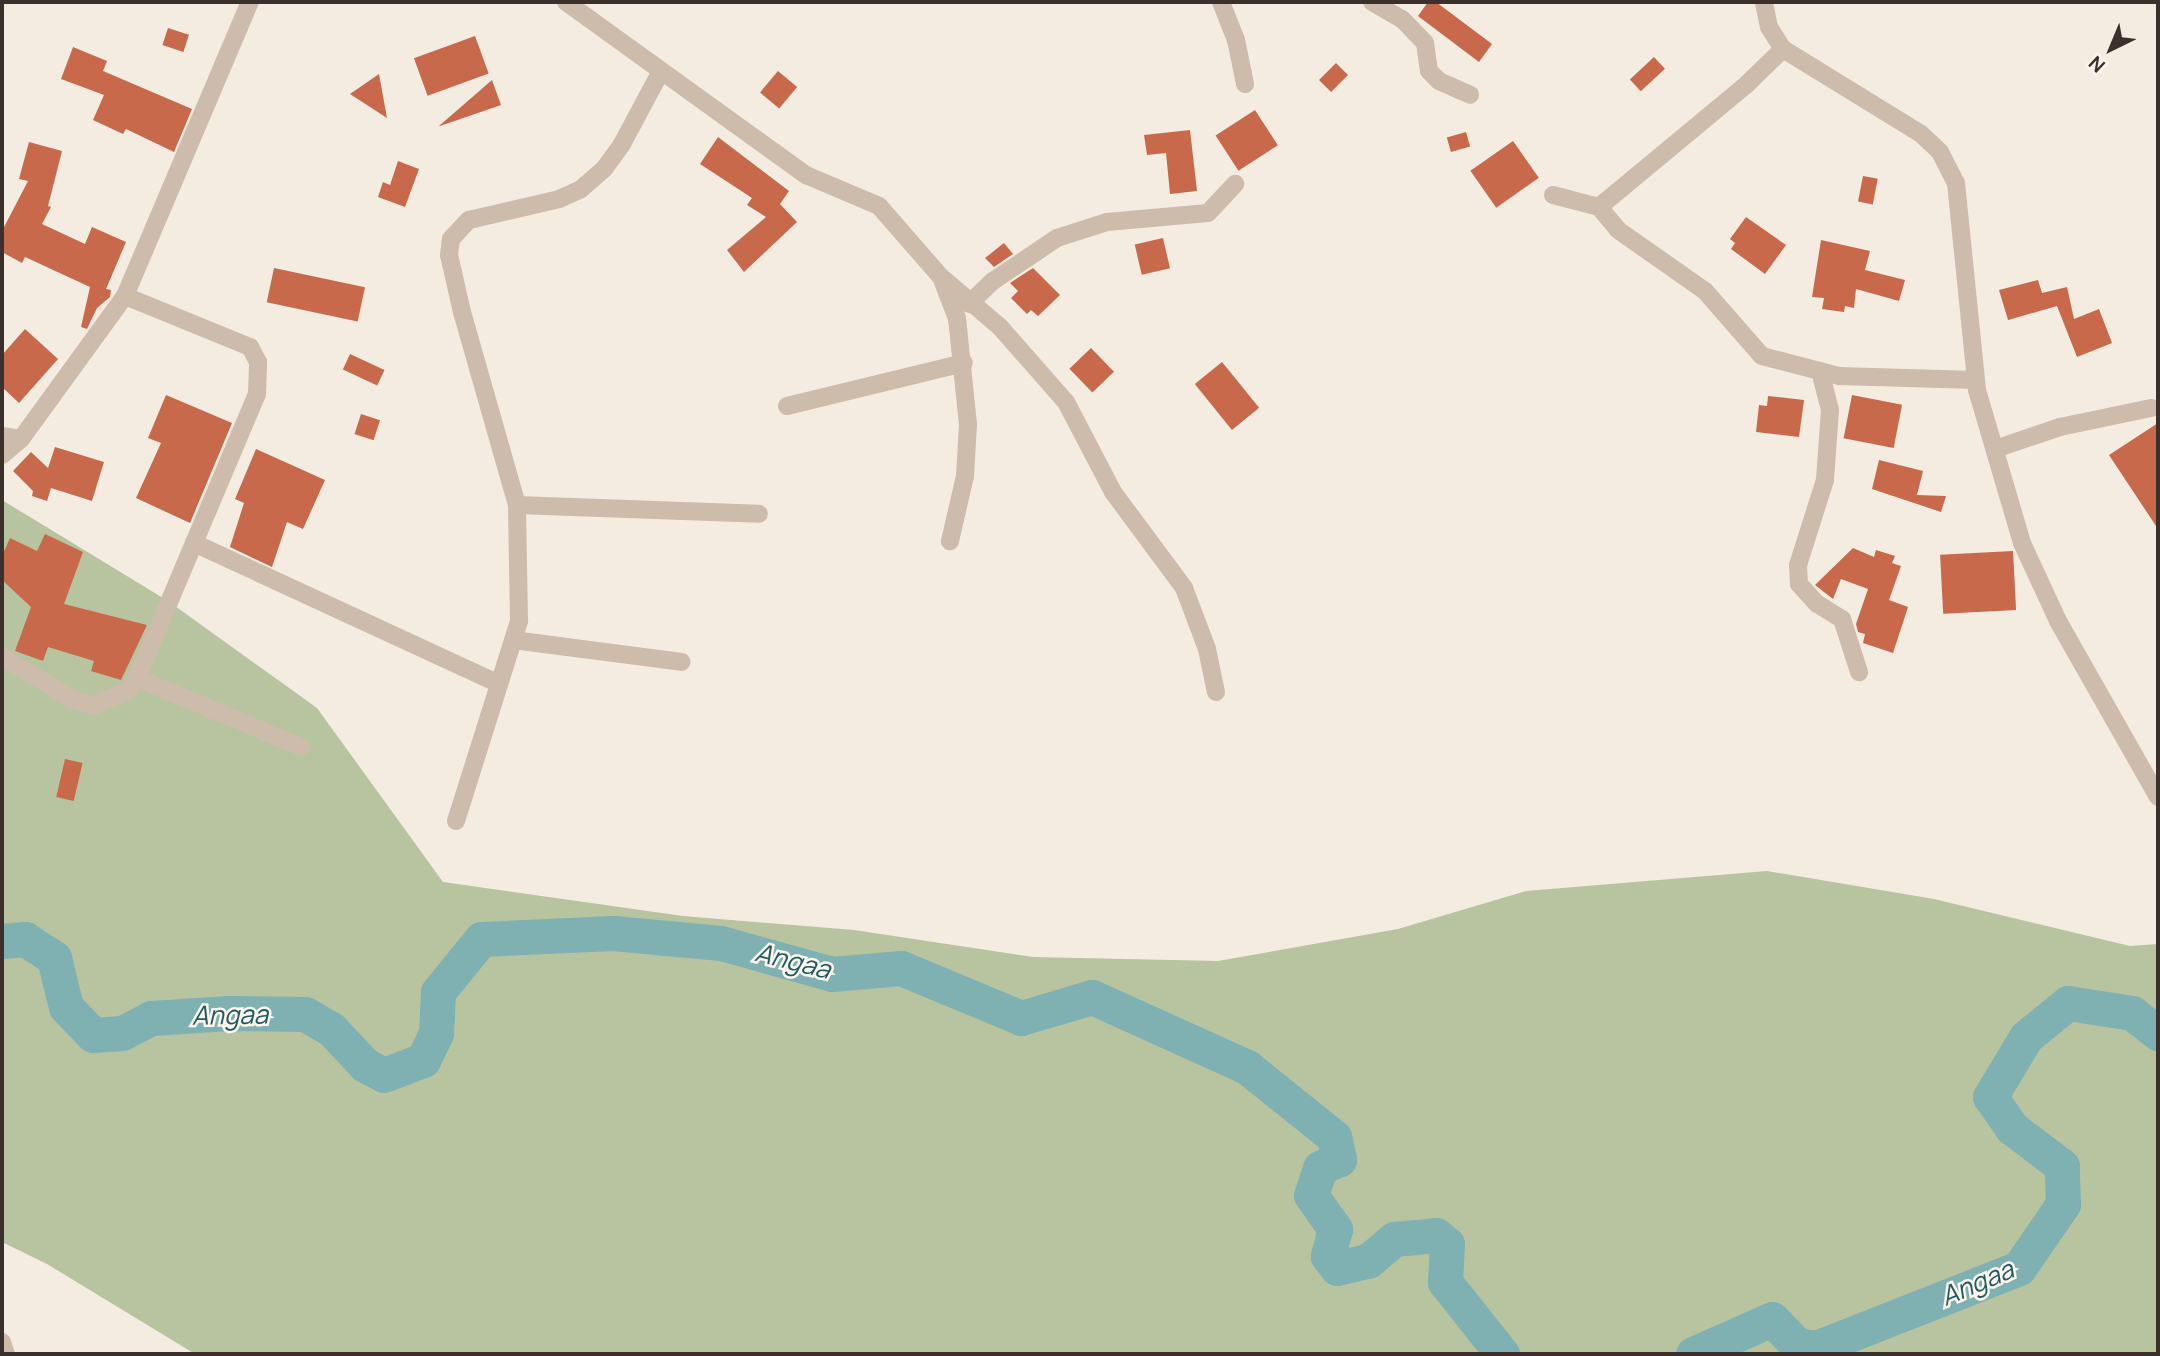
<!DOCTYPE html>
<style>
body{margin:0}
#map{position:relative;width:2160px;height:1356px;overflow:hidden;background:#f4ebe1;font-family:Manrope,sans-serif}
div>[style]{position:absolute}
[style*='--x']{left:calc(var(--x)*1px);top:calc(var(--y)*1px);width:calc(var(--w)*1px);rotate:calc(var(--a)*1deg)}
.green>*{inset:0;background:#b8c4a0}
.river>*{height:35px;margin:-17.5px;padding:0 17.5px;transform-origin:17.5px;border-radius:17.5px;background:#7fb0b2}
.building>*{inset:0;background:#c8694b;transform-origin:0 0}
.minor>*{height:18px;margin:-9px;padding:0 9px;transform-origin:9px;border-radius:9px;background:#cdbbac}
span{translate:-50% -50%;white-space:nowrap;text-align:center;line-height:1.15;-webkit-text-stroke:5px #fbf5ee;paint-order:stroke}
.water-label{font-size:26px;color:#1f5a5e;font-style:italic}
.frame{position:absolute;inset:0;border:4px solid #3b302b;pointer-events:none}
.north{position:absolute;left:2076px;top:14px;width:70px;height:70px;-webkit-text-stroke:5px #fbf5ee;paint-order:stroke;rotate:223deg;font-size:19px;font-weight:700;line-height:28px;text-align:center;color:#3b302b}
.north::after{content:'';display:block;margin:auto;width:24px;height:32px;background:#3b302b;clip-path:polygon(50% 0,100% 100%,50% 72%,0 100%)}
</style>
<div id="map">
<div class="green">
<i style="clip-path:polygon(2px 500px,168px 601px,317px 708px,443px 882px,683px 916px,854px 930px,1033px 957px,1218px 961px,1398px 929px,1526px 891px,1767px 871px,1934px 899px,2130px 946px,2158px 944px,2158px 1354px,195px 1354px,47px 1264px,2px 1242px)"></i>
</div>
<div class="river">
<i style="--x:2;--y:941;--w:23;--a:-5"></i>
<i style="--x:25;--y:939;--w:35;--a:33"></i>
<i style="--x:54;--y:958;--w:50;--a:76.2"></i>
<i style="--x:66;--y:1007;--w:39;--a:46"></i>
<i style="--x:93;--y:1035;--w:29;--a:-4"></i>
<i style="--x:122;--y:1033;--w:33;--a:-27"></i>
<i style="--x:151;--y:1018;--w:78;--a:-3.7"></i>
<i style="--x:229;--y:1013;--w:76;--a:0.8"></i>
<i style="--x:305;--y:1014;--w:30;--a:30"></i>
<i style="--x:331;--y:1029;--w:50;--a:46.6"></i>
<i style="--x:365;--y:1065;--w:21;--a:28"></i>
<i style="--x:384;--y:1075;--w:42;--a:-21"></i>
<i style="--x:423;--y:1060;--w:30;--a:-64"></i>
<i style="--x:436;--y:1033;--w:41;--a:-87.2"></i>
<i style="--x:438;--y:992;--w:68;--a:-50.9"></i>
<i style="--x:481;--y:939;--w:132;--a:-2.6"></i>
<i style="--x:613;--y:933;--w:108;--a:5.3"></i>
<i style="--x:721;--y:943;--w:115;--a:15.6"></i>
<i style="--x:832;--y:974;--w:69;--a:-5"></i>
<i style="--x:901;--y:968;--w:130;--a:22.6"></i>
<i style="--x:1021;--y:1018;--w:74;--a:-16.5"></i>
<i style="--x:1092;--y:997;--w:170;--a:24.3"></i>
<i style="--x:1247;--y:1067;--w:112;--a:38.8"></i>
<i style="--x:1334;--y:1137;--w:23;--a:77"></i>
<i style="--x:1339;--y:1159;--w:21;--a:155"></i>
<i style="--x:1320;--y:1168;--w:28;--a:108"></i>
<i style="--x:1311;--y:1195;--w:42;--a:54.8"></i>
<i style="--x:1335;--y:1229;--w:28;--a:105"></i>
<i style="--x:1328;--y:1256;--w:15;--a:53"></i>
<i style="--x:1337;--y:1268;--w:32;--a:-13"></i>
<i style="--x:1368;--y:1261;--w:34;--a:-40"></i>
<i style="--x:1394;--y:1239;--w:42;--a:-5.4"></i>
<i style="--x:1436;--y:1235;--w:14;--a:39"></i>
<i style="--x:1447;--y:1244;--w:38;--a:93"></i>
<i style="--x:1445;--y:1282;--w:92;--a:51.6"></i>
<i style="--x:1693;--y:1354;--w:86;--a:-23.9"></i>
<i style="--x:1772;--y:1319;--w:36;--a:46"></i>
<i style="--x:1797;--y:1345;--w:19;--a:9"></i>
<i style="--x:1816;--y:1348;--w:218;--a:-21.5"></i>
<i style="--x:2019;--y:1268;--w:78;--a:-55.5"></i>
<i style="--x:2063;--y:1204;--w:38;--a:-92"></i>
<i style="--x:2062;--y:1166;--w:63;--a:-142.8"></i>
<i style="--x:2012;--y:1128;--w:38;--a:-125"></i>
<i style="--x:1990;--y:1097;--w:70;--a:-59"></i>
<i style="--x:2026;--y:1037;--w:54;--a:-39"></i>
<i style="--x:2068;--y:1003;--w:65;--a:8.9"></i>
<i style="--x:2132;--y:1013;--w:33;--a:38"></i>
</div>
<div class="building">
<i style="clip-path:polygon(1428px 2px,1436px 2px,1492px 44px,1479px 62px,1418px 16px)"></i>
<i style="left:168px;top:28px;width:22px;height:18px;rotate:18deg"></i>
<i style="left:475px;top:36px;width:40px;height:65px;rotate:70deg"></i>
<i style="clip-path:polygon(73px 47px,107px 61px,103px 71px,192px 109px,174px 152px,126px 129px,123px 134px,93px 120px,104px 95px,61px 79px)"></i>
<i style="left:1654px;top:57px;width:16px;height:33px;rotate:47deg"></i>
<i style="left:1336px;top:63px;width:17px;height:24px;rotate:45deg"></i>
<i style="left:778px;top:71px;width:25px;height:28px;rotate:40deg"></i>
<i style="clip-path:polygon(379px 74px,387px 118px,350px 94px)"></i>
<i style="clip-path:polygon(492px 80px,501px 105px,440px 126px,439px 126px)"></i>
<i style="left:1255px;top:110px;width:42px;height:47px;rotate:57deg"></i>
<i style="clip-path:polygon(1190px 130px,1197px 191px,1170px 194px,1166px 153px,1147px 155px,1144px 135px)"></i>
<i style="left:1466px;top:132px;width:15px;height:20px;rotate:74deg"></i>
<i style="clip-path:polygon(718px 137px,789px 191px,780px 204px,797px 222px,744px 272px,727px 250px,766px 217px,747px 205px,752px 198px,700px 164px)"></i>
<i style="left:1513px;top:141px;width:45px;height:52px;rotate:55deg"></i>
<i style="clip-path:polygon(29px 142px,62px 151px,48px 206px,51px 207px,42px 224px,85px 244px,92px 227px,126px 242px,106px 289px,111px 290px,110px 297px,97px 308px,87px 329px,81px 327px,90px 287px,25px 257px,22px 263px,2px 252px,2px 231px,28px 181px,19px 179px)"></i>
<i style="clip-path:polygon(398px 161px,419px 169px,405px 207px,378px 197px,383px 182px,390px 185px)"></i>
<i style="left:1863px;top:176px;width:15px;height:26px;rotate:11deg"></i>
<i style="clip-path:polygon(1746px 217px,1786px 245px,1765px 274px,1731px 249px,1735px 243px,1730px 239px)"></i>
<i style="left:1163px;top:238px;width:31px;height:29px;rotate:77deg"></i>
<i style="clip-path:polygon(1821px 240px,1870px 251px,1865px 270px,1905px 280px,1899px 301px,1856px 289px,1854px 308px,1845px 306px,1844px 312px,1822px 309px,1824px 298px,1812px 297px)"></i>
<i style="clip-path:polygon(1004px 243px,1013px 254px,994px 267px,985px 258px)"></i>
<i style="left:274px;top:268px;width:93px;height:35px;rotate:12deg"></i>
<i style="clip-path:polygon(1033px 268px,1060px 295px,1038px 316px,1031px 310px,1027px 314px,1011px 298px,1018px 291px,1010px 283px)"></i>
<i style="clip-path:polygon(2038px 280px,2042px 293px,2067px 287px,2074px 319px,2099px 309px,2112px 343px,2077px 357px,2057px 306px,2008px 320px,1999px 290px)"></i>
<i style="clip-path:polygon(25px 329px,58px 359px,19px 403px,2px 387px,2px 355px)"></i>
<i style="left:1091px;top:348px;width:33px;height:30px;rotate:46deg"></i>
<i style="left:350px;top:354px;width:38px;height:17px;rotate:25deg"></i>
<i style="left:1222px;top:362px;width:59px;height:35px;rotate:51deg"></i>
<i style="clip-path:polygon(166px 395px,232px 423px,190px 523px,136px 498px,161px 443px,148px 438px)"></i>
<i style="left:1852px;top:395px;width:51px;height:44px;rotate:11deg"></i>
<i style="clip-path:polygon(1768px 396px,1804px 400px,1799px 437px,1756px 432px,1759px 405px,1767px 406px)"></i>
<i style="left:361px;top:414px;width:20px;height:21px;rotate:18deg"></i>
<i style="clip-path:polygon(2158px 423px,2158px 529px,2109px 455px)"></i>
<i style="clip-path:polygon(55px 447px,104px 462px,92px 501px,51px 488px,47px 501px,32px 496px,33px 491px,13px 471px,31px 452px,48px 468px)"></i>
<i style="clip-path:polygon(256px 449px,325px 480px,303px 529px,287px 522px,272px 567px,230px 547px,244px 503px,235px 499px)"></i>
<i style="clip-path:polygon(1879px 460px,1923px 471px,1917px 495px,1946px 496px,1941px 512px,1872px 489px)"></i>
<i style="clip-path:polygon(45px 534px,83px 552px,64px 604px,147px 625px,121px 680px,91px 671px,94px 661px,48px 647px,43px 661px,15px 651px,31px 607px,2px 580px,2px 556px,10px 538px,37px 551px)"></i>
<i style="clip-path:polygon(1853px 548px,1874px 557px,1876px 550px,1895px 556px,1892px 563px,1901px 566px,1889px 600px,1908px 607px,1893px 653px,1863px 643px,1865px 634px,1858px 632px,1856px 624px,1868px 589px,1841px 579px,1833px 599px,1815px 585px)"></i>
<i style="left:2013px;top:551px;width:59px;height:73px;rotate:87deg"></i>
<i style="left:65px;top:759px;width:18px;height:39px;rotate:13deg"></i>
</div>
<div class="minor">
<i style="--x:566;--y:2;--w:296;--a:35.8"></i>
<i style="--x:806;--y:175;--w:79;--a:23"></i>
<i style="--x:879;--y:206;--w:93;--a:48.9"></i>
<i style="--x:940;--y:276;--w:79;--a:40.4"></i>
<i style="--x:1000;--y:327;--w:100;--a:48.7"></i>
<i style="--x:1066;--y:402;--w:102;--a:62.4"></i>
<i style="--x:1113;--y:492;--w:119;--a:53.5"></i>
<i style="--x:1184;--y:588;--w:65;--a:69.3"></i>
<i style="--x:1207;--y:649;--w:44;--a:78.2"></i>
<i style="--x:1221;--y:2;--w:41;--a:68.5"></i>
<i style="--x:1236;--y:40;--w:45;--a:78.4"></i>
<i style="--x:1372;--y:2;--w:34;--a:30"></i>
<i style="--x:1402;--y:19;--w:33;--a:46"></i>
<i style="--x:1425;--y:43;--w:28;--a:82"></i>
<i style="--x:1429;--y:71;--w:14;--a:45"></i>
<i style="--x:1439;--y:81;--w:34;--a:24"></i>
<i style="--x:1764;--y:2;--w:25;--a:79"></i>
<i style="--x:1769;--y:27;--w:26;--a:58"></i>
<i style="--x:1783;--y:49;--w:162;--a:31.6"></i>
<i style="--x:1921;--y:134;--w:26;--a:43"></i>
<i style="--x:1940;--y:152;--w:35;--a:63"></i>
<i style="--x:1956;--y:183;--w:208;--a:84.2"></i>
<i style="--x:1977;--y:390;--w:159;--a:73.6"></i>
<i style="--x:2022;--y:543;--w:86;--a:65.2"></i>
<i style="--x:2058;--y:621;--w:202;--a:60.4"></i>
<i style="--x:1553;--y:195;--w:48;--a:14.6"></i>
<i style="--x:1599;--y:207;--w:192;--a:-39.7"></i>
<i style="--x:1747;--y:84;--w:50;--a:-44.2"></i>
<i style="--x:1599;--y:207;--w:30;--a:50"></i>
<i style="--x:1618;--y:230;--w:106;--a:35"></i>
<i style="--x:1705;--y:291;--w:86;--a:48.8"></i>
<i style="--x:1762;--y:356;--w:80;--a:14.6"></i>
<i style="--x:1839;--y:376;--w:137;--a:1.7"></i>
<i style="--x:943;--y:282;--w:39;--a:69"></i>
<i style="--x:957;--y:318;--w:107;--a:84.1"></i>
<i style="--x:968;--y:424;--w:52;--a:93.3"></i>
<i style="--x:965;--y:476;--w:67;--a:103"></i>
<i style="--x:969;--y:304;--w:33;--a:-44"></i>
<i style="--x:993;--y:281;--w:77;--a:-33.9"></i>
<i style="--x:1057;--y:238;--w:52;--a:-17.7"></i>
<i style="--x:1107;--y:222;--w:101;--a:-5.1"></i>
<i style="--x:1208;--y:213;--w:40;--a:-47"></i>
<i style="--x:1820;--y:371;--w:40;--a:75.6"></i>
<i style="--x:1830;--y:410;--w:70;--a:94.1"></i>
<i style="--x:1825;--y:480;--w:89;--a:107.6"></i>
<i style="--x:1798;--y:565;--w:19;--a:87"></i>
<i style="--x:1799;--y:584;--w:25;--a:48"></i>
<i style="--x:1816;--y:603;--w:31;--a:32"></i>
<i style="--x:1842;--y:619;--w:56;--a:72.2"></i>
<i style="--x:787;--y:406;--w:182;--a:-13.7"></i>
<i style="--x:2;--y:436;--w:19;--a:9"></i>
<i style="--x:21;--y:439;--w:177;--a:-54"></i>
<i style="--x:125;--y:296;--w:319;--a:-67"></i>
<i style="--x:1995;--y:449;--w:69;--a:-18.7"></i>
<i style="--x:2060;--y:427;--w:93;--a:-11.8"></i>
<i style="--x:2;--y:455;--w:25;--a:-40"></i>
<i style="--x:517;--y:505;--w:242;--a:2.1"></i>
<i style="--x:194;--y:543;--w:336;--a:24.8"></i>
<i style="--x:513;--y:640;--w:170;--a:7.4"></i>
<i style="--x:2;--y:657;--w:84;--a:30.8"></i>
<i style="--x:74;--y:700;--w:20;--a:18"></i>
<i style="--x:93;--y:706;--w:37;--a:-24"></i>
<i style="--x:127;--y:691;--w:16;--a:-52"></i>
<i style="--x:137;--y:678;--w:308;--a:-67.1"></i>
<i style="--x:257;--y:394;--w:32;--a:-88"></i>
<i style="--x:258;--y:362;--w:17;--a:-118"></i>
<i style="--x:250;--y:347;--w:135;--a:-157.8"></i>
<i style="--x:137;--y:678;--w:178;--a:22.8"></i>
<i style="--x:456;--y:821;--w:210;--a:-72.5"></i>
<i style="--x:519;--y:621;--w:116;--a:-91"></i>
<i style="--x:517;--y:505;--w:201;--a:-105.9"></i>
<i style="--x:462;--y:312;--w:58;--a:-102.8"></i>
<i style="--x:449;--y:255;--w:16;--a:-83"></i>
<i style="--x:451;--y:239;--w:26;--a:-47"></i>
<i style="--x:469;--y:220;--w:92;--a:-13.1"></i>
<i style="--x:559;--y:199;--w:24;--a:-24"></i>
<i style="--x:581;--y:189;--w:30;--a:-41"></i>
<i style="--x:604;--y:169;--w:31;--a:-54"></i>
<i style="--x:622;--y:144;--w:81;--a:-61.8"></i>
<i style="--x:2;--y:1342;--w:13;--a:72"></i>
</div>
<div class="water-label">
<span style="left:793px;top:961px;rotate:14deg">Angaa</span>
<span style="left:230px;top:1015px;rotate:-1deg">Angaa</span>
<span style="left:1977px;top:1283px;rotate:-23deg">Angaa</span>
</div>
<div class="frame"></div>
<div class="north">N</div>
</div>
